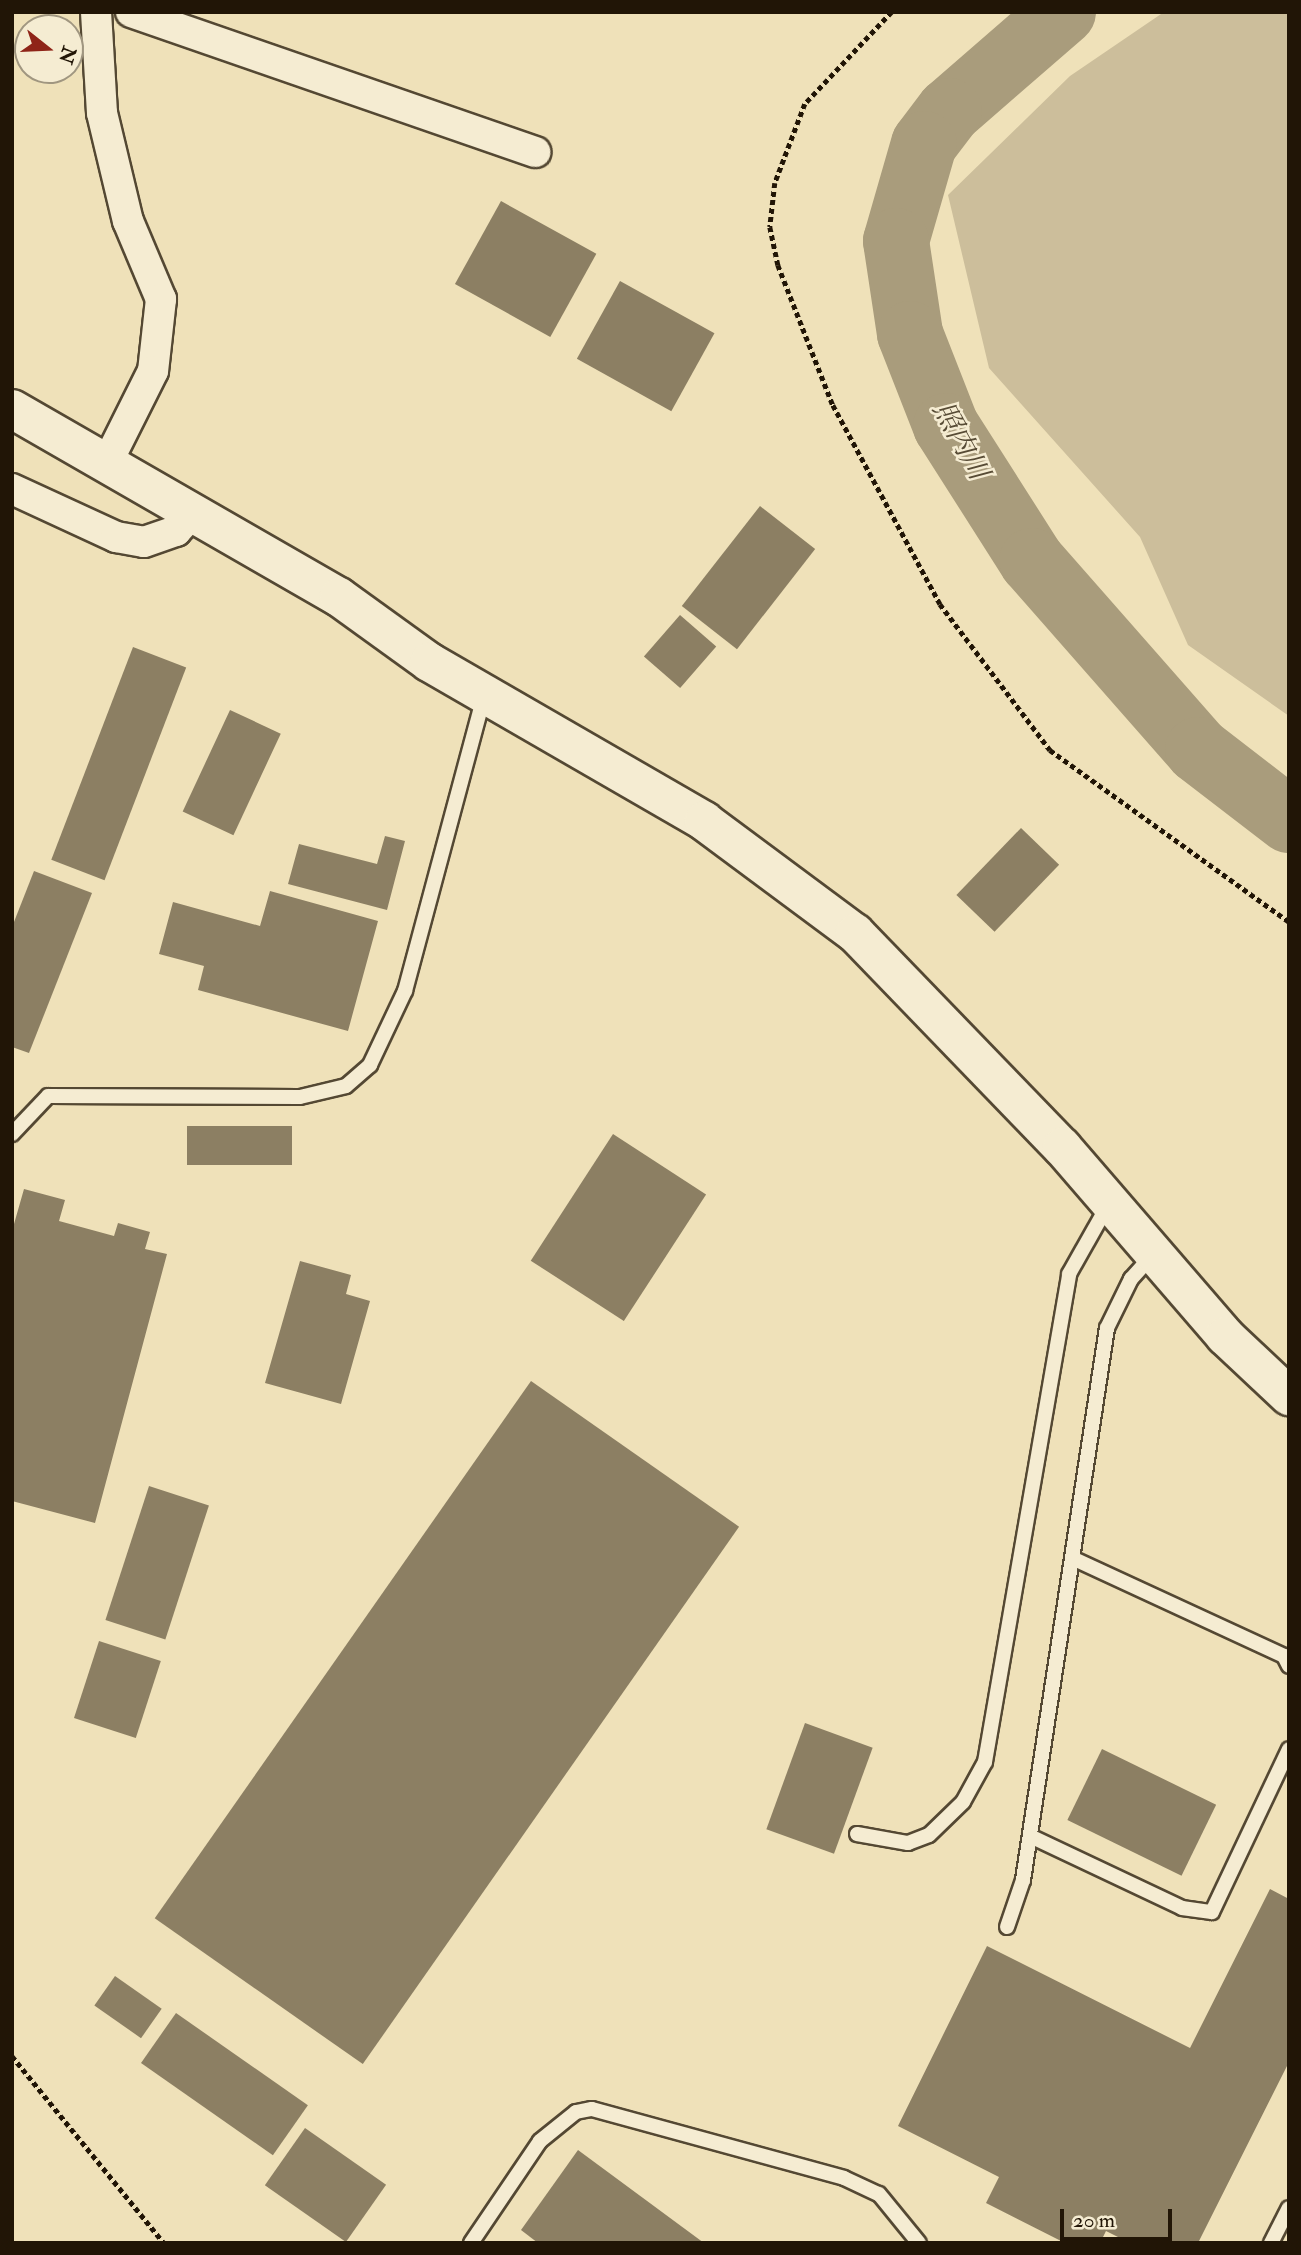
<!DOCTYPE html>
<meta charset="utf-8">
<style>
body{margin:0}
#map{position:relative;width:1301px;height:2255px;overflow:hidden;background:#efe1b9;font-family:"IM FELL Double Pica","Noto Serif JP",serif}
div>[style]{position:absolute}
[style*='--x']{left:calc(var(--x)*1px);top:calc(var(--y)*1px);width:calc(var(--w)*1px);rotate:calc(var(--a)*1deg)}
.green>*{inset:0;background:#ccbe9b}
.river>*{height:66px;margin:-33px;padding:0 33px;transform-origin:33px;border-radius:33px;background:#a99c7c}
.building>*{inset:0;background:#8c7f63;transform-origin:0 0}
.path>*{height:4.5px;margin-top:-2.25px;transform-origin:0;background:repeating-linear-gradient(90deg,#211506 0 5px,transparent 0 8.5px)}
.roads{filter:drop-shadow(2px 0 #544833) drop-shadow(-2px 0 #544833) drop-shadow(0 2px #544833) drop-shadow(0 -2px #544833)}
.lane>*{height:14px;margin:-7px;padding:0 7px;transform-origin:7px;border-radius:7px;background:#f5ecd2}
.street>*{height:30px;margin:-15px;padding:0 15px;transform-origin:15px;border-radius:15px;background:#f5ecd2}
.secondary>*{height:38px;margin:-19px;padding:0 19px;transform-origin:19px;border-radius:19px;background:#f5ecd2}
span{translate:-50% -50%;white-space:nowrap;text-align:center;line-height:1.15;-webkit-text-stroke:5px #f5ecd2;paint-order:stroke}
.water-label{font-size:28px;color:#574b35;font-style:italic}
.frame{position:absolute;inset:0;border:14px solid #211506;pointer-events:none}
.north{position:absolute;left:14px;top:14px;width:70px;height:70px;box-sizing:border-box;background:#f5ecd2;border:2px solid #a09680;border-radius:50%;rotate:108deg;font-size:19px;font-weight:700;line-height:28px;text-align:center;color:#211506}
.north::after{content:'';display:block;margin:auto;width:24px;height:32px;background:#8f2418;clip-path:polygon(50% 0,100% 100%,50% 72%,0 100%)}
.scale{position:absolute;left:1060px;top:2209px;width:112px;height:32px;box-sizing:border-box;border:4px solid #211506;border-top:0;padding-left:9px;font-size:21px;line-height:24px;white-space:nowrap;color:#211506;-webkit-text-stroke:5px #f5ecd2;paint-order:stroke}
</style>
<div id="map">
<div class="green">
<i style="clip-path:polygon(1164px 12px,1289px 12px,1289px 716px,1188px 645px,1140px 537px,989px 368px,948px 195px,1070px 76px)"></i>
</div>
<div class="river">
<i style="--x:1063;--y:12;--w:151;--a:139"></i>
<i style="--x:949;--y:111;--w:41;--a:127.1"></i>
<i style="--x:924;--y:144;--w:101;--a:106.1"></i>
<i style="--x:896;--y:241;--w:94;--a:81.4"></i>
<i style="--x:910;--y:334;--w:99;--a:68.6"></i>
<i style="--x:946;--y:426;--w:160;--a:57.5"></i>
<i style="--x:1032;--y:561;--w:252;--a:48.7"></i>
<i style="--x:1198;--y:750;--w:115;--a:37.6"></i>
</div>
<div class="building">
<i style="left:501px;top:201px;width:109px;height:95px;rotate:29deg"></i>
<i style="left:620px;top:281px;width:108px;height:89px;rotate:29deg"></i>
<i style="left:760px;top:506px;width:70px;height:127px;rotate:38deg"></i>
<i style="left:680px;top:615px;width:48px;height:55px;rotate:41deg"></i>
<i style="left:133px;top:647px;width:57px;height:228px;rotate:21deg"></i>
<i style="left:230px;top:710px;width:56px;height:112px;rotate:25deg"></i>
<i style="left:1021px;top:828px;width:53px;height:93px;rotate:44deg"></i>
<i style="clip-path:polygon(385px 836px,405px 841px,387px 910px,288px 884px,299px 844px,377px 864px)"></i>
<i style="clip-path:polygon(34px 871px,92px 893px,29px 1053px,12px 1047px,12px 927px)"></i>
<i style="clip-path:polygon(270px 891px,378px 921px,348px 1031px,198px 990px,204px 966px,159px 954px,173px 902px,260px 926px)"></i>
<i style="left:187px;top:1126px;width:105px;height:39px"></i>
<i style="left:613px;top:1134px;width:111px;height:151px;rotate:33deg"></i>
<i style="clip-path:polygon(24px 1189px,65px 1200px,59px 1221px,114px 1236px,118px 1223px,150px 1232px,145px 1249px,167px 1254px,95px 1523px,12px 1501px,12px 1231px)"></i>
<i style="clip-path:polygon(300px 1261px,351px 1275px,346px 1294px,370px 1301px,341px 1404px,265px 1383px)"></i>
<i style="left:531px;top:1381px;width:254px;height:656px;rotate:35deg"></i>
<i style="left:149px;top:1486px;width:63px;height:141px;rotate:18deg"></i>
<i style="left:99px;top:1641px;width:65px;height:81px;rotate:18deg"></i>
<i style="left:805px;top:1723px;width:72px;height:113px;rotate:20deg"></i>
<i style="left:1102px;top:1749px;width:127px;height:79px;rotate:26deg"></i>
<i style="clip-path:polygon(1270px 1889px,1289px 1899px,1289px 2062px,1198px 2243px,1130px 2243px,1106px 2231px,1100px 2243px,1065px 2243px,986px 2203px,999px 2177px,898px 2126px,987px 1946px,1190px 2048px)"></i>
<i style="left:115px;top:1976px;width:57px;height:36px;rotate:35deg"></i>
<i style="left:176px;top:2013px;width:161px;height:61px;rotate:35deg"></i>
<i style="left:305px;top:2128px;width:99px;height:70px;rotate:35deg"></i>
<i style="clip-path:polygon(578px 2150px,704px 2243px,538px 2243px,521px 2230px)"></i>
</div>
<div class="path">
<i style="--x:892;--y:12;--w:127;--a:133.4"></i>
<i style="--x:805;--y:104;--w:85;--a:110.8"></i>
<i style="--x:775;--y:183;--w:44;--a:96.5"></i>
<i style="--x:770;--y:227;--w:39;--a:78"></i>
<i style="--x:778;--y:265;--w:150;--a:68.6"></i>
<i style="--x:833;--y:405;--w:226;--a:61.7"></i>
<i style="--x:940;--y:604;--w:183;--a:53"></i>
<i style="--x:1050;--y:750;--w:294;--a:35.7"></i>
<i style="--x:12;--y:2056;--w:241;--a:50.9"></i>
</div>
<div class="roads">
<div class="lane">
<i style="--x:12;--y:1134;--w:52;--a:-46.5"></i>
<i style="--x:48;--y:1096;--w:252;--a:0.2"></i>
<i style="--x:300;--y:1097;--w:47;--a:-13.4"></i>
<i style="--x:346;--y:1086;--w:32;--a:-41"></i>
<i style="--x:370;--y:1065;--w:82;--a:-64.7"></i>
<i style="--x:405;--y:991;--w:304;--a:-75"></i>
<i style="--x:1072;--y:1558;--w:234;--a:24.8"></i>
<i style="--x:1284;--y:1656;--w:11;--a:63"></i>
<i style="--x:857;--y:1834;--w:52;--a:10"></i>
<i style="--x:908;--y:1843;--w:22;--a:-21"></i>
<i style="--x:929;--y:1835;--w:47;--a:-44.1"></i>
<i style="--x:963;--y:1802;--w:46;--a:-61.2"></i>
<i style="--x:985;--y:1762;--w:495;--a:-80.2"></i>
<i style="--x:1069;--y:1274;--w:79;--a:-60.5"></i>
<i style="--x:1030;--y:1836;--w:168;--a:25.3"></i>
<i style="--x:1182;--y:1908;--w:30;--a:8"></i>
<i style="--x:1212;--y:1912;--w:180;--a:-64.7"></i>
<i style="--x:1007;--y:1927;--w:50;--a:-71.2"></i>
<i style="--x:1023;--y:1880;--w:558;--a:-81.35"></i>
<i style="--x:1107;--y:1328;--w:55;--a:-63.9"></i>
<i style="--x:1131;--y:1279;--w:31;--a:-48"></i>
<i style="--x:471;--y:2243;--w:123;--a:-55.9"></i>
<i style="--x:540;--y:2141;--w:46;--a:-38.9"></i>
<i style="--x:576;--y:2112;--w:16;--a:-11"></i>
<i style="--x:592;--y:2109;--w:261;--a:15.3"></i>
<i style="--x:844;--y:2178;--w:38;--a:25"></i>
<i style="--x:879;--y:2194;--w:63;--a:50.8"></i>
<i style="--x:1271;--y:2243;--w:39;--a:-63"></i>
</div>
<div class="street">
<i style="--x:96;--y:12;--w:101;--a:86.6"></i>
<i style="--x:102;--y:113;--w:111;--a:76.5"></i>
<i style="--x:128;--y:221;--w:85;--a:67.1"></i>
<i style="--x:161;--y:299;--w:72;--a:96.3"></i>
<i style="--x:153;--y:371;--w:103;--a:116.6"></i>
<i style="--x:131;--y:12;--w:428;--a:19.1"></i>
<i style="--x:12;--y:489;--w:115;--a:24.8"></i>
<i style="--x:116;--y:537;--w:28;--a:10"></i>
<i style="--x:144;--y:542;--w:34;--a:-19"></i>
<i style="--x:176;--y:531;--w:25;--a:-48"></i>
</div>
<div class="secondary">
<i style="--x:12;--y:409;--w:377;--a:29.9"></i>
<i style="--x:339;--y:597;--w:111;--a:35.8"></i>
<i style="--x:429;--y:662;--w:318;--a:30"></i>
<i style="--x:704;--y:821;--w:188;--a:36.6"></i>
<i style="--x:855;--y:933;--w:298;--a:46"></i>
<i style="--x:1062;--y:1147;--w:250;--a:49.2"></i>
<i style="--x:1225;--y:1336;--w:88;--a:43.2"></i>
</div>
</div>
<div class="water-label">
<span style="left:960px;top:441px;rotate:61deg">照内川</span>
</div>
<div class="frame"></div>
<div class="north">N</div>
<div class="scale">20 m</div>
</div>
